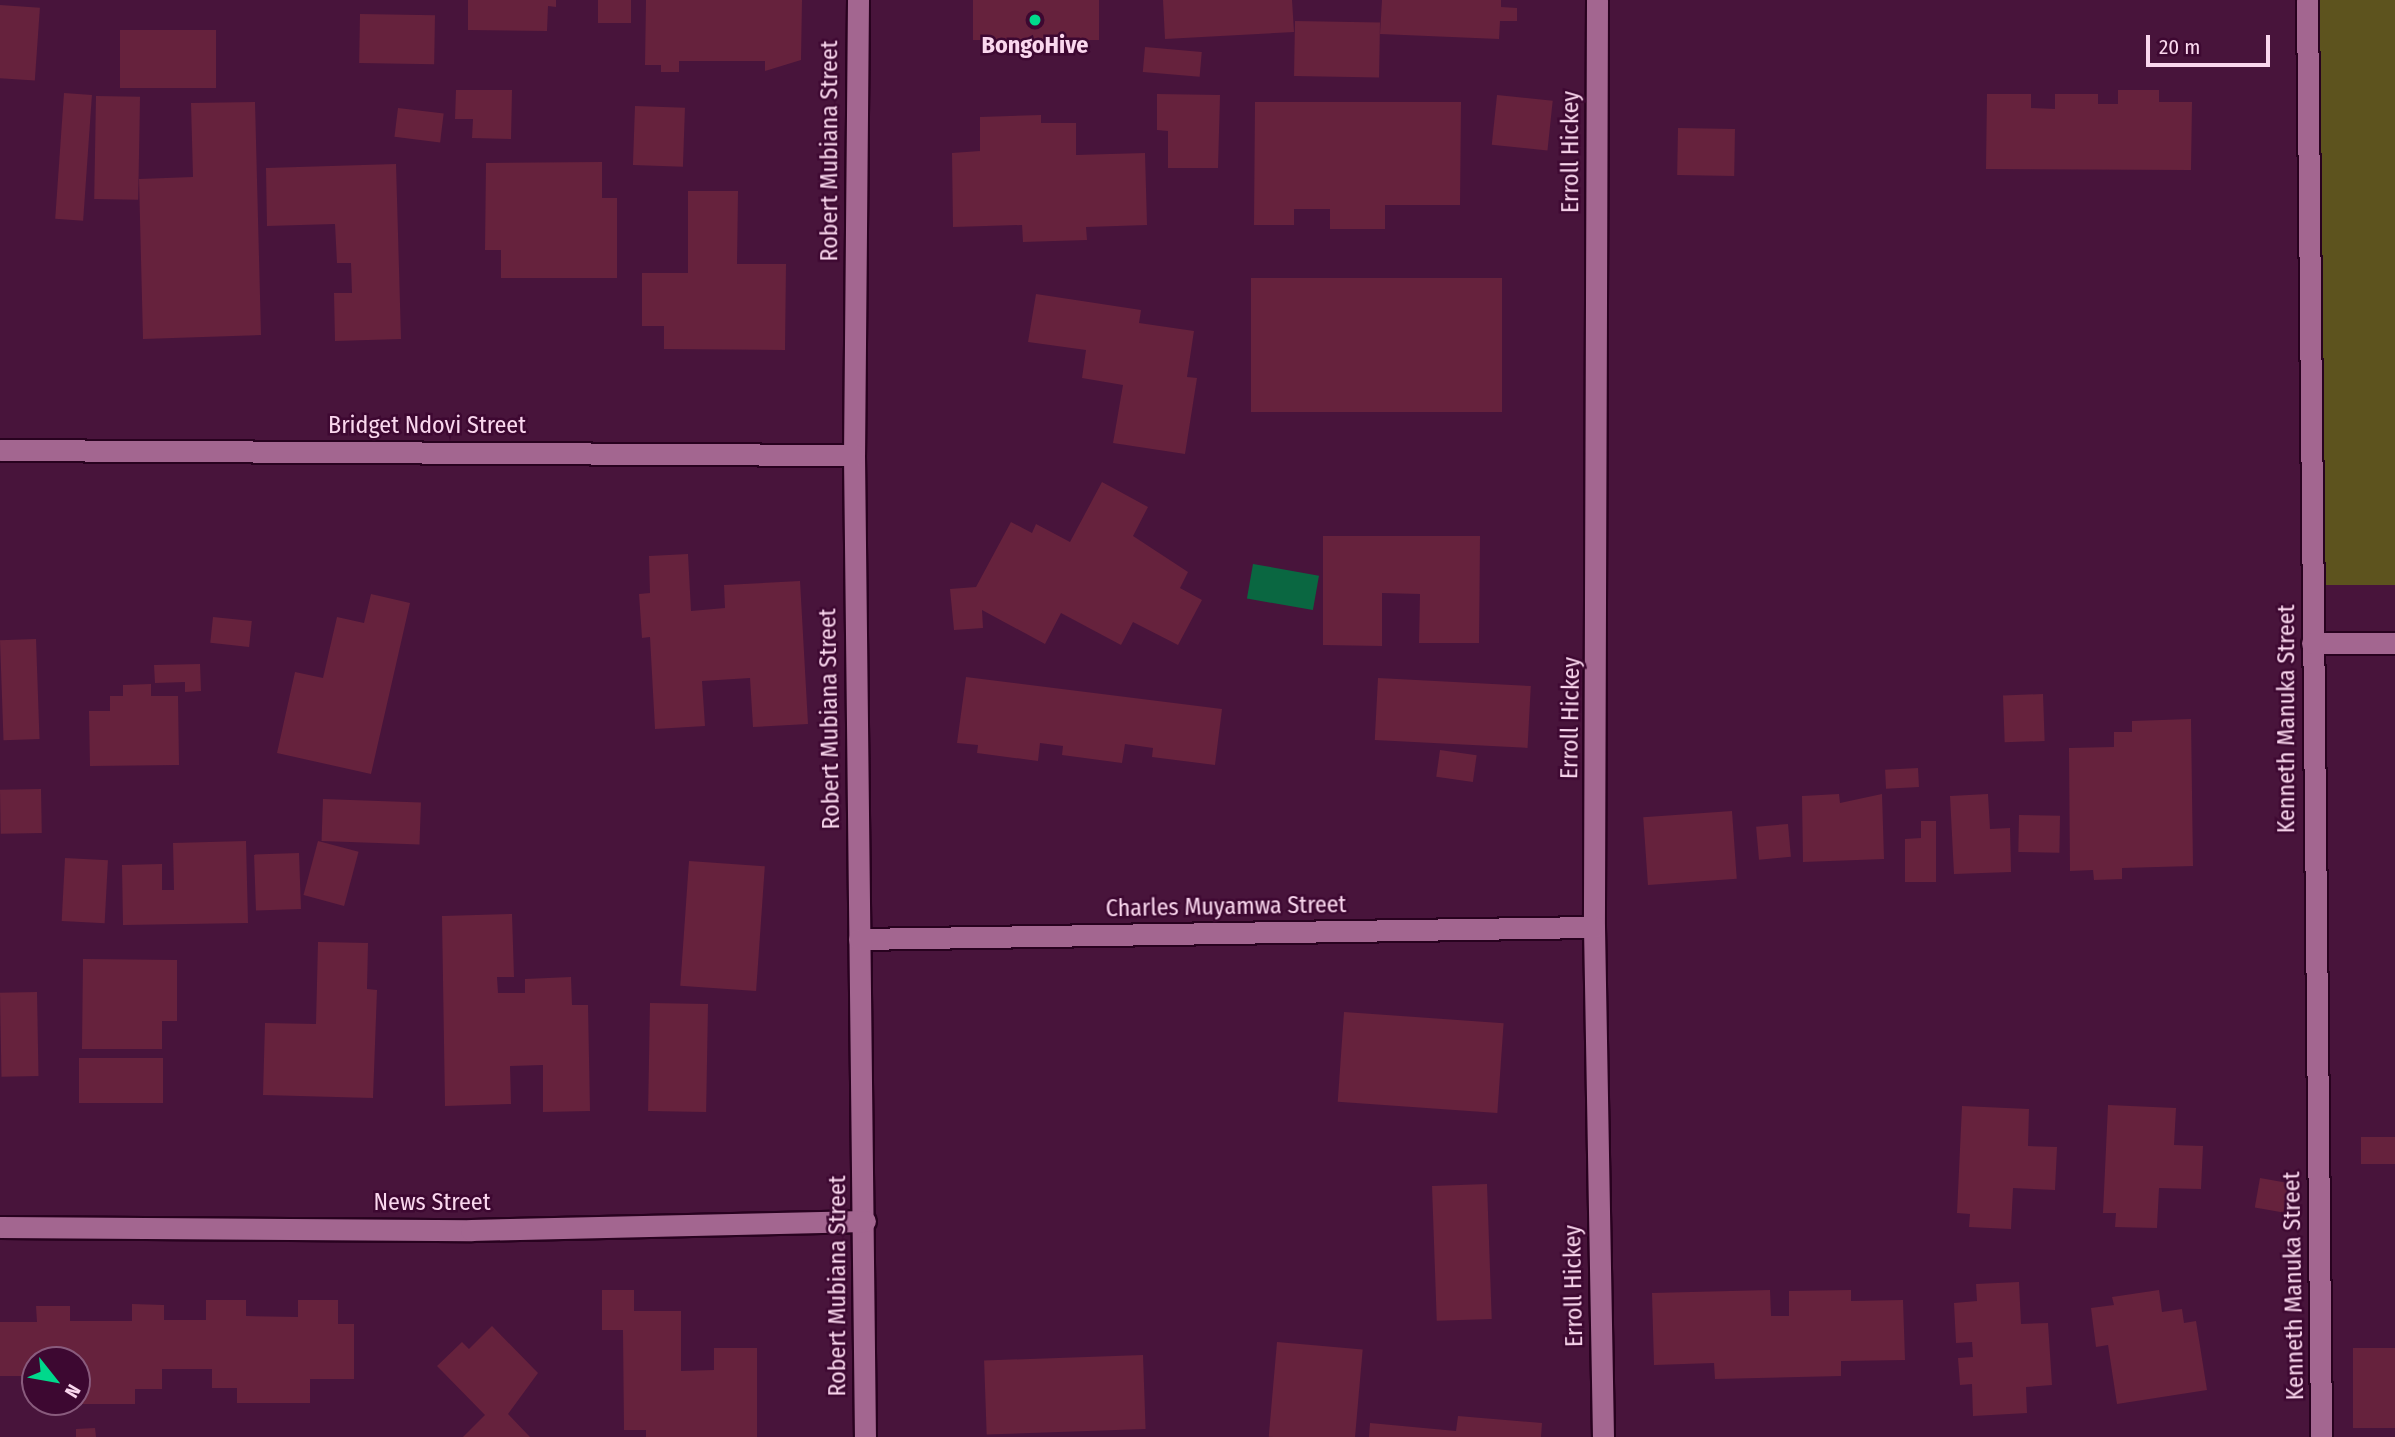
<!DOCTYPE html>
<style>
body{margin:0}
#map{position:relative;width:2395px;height:1437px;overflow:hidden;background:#48143b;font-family:"Fira Sans Condensed",sans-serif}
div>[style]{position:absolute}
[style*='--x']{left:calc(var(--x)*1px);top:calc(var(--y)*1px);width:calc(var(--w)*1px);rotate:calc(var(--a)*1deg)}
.green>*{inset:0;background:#5d531e;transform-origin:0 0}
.water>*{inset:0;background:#0a6741;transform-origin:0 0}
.building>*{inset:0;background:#66223d;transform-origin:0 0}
.roads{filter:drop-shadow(2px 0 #28021f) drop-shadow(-2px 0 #28021f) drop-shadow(0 2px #28021f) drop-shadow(0 -2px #28021f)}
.minor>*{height:21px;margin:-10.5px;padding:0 10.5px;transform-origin:10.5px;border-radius:10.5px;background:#a36690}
.dots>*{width:19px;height:19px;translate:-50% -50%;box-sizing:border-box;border:4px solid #3d0831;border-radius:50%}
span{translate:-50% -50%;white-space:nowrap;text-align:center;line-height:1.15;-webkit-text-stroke:5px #3d0831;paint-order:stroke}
.poi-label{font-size:24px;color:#fad7ee;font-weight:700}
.street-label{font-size:24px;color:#fad7ee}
.north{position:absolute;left:21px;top:1346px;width:70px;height:70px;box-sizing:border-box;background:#3d0831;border:2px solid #895b7d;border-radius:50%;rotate:121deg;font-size:19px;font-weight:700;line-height:28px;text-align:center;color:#fad7ee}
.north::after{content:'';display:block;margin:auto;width:24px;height:32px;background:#00d98c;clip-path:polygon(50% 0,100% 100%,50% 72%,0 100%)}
.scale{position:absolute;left:2146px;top:35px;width:124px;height:32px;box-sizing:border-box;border:4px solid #fad7ee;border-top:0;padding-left:9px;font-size:21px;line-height:24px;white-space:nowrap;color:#fad7ee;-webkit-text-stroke:5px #3d0831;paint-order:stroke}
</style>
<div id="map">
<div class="green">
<i style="left:2315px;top:0;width:80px;height:585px"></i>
</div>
<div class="water">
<i style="left:1253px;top:564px;width:67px;height:35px;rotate:10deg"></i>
</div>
<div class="building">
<i style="clip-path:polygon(468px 0,556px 0,556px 7px,548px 6px,547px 31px,468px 30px)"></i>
<i style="left:598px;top:0;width:33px;height:23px"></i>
<i style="clip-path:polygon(646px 0,802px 0,801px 60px,765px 71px,765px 61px,679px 61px,679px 72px,661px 72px,661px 65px,645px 65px)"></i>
<i style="left:973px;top:0;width:126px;height:40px"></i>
<i style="clip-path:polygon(1163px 0,1292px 0,1294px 32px,1165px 39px)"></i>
<i style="clip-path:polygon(1382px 0,1501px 0,1501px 7px,1517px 8px,1517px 21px,1500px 21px,1499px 39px,1380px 34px)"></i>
<i style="left:0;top:5px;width:40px;height:73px;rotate:4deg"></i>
<i style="left:360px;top:14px;width:75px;height:49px;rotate:1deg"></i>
<i style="left:1295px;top:21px;width:85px;height:55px;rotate:1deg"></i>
<i style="left:120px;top:30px;width:96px;height:58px"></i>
<i style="left:1145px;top:47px;width:57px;height:25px;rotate:5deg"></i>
<i style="clip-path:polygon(456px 90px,512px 90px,511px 139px,472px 138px,473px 119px,455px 119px)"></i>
<i style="clip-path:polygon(2118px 90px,2159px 90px,2159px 102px,2192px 102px,2191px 170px,1986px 169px,1987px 94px,2031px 94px,2031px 108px,2055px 109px,2055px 94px,2098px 94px,2098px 104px,2118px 104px)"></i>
<i style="left:64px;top:93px;width:28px;height:126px;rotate:4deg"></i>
<i style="clip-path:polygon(1157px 94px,1220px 95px,1218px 168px,1168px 168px,1168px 131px,1157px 130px)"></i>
<i style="left:1497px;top:95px;width:56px;height:50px;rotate:6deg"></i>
<i style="left:96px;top:96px;width:44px;height:103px;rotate:1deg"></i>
<i style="clip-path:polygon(255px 102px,261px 335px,143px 339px,139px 179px,193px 177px,191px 103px)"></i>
<i style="clip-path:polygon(1255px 102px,1461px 102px,1460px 205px,1385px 205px,1385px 229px,1330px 229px,1330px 209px,1294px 209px,1294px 225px,1254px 225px)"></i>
<i style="left:635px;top:106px;width:50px;height:59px;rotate:2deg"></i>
<i style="left:398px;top:108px;width:46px;height:29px;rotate:7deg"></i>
<i style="clip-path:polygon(1041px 115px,1041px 123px,1076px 123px,1076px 155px,1145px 153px,1147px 225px,1086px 227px,1087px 240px,1023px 242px,1022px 225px,953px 227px,952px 153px,980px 151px,980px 117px)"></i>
<i style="left:1678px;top:128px;width:57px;height:47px;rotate:1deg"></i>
<i style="clip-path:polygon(602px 162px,602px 198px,617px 198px,617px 278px,501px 278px,501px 250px,485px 250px,486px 163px)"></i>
<i style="clip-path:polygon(396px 164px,401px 339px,335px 341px,334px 293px,352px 293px,351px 263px,337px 263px,335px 224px,267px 226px,266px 168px)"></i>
<i style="clip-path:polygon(688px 191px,738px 191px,737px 264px,786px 264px,785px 350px,664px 349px,664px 326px,642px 326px,642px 273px,688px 273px)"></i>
<i style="left:1251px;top:278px;width:251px;height:134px"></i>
<i style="clip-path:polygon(1036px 294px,1141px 310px,1139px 323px,1194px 331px,1187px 377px,1197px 378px,1185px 454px,1113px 443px,1123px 385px,1082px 378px,1086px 350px,1028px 342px)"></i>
<i style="clip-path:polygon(1102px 482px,1148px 507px,1133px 536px,1188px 572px,1180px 588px,1202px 600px,1178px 645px,1133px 622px,1121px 645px,1061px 613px,1045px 644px,982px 610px,983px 628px,954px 630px,950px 589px,976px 587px,1011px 522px,1032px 533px,1036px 524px,1070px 542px)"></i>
<i style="clip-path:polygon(1323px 536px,1480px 536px,1479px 643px,1419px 643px,1420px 594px,1382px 593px,1382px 646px,1323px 645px)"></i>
<i style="clip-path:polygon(688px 554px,691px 611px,725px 608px,724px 585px,800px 581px,808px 724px,753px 727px,750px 678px,702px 681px,705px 726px,655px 729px,650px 637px,642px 638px,639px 594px,650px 593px,649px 556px)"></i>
<i style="clip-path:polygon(371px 594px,410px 603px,371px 774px,277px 753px,295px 672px,323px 678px,337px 617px,364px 623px)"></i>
<i style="left:213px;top:617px;width:39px;height:26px;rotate:6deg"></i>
<i style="left:36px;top:639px;width:100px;height:36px;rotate:88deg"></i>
<i style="clip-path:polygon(200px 664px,201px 691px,185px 692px,185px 682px,155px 683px,154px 665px)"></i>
<i style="clip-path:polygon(966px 677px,1222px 709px,1215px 765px,1152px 757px,1153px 748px,1125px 744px,1122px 763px,1062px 755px,1063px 746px,1040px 743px,1038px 761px,977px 753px,978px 745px,957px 743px)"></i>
<i style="left:1378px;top:678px;width:153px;height:62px;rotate:3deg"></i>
<i style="clip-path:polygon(151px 684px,151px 696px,178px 696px,179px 765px,90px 766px,89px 711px,110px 711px,110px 696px,123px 696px,123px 685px)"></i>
<i style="left:2043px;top:694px;width:47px;height:40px;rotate:88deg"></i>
<i style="clip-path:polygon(2191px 719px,2193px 866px,2122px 868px,2122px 879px,2094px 880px,2093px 870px,2070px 871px,2069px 748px,2114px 747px,2114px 732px,2132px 732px,2132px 721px)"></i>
<i style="left:1440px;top:750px;width:37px;height:27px;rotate:8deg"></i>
<i style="left:1918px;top:768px;width:19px;height:33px;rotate:87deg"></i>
<i style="left:41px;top:789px;width:44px;height:41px;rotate:89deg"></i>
<i style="clip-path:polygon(1839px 794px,1840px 803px,1882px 794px,1884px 859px,1803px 862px,1802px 796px)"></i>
<i style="clip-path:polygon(1988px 794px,1990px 829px,2010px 828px,2011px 872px,1954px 874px,1950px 796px)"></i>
<i style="left:323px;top:799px;width:98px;height:42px;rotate:2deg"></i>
<i style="left:1732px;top:811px;width:68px;height:89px;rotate:86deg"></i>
<i style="left:2019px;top:815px;width:41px;height:37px;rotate:1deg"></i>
<i style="clip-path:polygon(1921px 821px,1936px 821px,1936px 882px,1905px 882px,1905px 839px,1921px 838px)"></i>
<i style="left:1788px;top:824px;width:33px;height:32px;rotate:85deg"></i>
<i style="clip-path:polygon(246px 841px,248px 923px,123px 925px,122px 865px,162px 864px,162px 890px,174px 890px,173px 843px)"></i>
<i style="left:318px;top:841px;width:42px;height:56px;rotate:15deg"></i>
<i style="left:299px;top:853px;width:56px;height:45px;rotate:88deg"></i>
<i style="left:65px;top:858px;width:43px;height:63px;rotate:3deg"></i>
<i style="left:689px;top:861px;width:76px;height:125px;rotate:4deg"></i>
<i style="clip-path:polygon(512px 914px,514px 977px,497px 977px,498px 993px,525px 993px,525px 979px,571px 977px,572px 1005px,588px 1005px,590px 1111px,543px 1112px,543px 1065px,510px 1066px,511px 1104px,445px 1106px,442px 916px)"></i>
<i style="clip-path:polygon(318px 942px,368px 943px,367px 989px,377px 990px,373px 1098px,263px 1095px,265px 1023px,316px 1024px)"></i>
<i style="clip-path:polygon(83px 959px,177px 960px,177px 1021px,162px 1021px,162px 1049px,82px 1049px)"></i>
<i style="left:37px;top:992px;width:84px;height:37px;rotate:89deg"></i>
<i style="left:650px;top:1003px;width:58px;height:108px;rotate:1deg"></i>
<i style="left:1344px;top:1012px;width:160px;height:90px;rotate:4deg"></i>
<i style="left:163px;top:1058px;width:45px;height:84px;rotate:90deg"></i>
<i style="clip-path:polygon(2108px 1105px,2176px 1108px,2174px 1145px,2203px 1146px,2201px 1189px,2159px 1188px,2157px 1228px,2115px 1227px,2116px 1213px,2103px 1213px)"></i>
<i style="clip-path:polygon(1962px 1106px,2029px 1109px,2028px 1146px,2057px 1147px,2055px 1190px,2013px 1188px,2011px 1229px,1969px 1227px,1970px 1214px,1957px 1213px)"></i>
<i style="left:2395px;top:1137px;width:27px;height:34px;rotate:90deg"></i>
<i style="left:2260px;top:1178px;width:29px;height:30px;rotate:10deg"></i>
<i style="left:1487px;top:1184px;width:135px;height:55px;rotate:88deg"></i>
<i style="clip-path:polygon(2019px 1282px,2021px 1324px,2048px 1323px,2052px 1385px,2026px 1387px,2027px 1413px,1973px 1416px,1972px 1384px,1960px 1385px,1958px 1358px,1973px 1357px,1972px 1342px,1956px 1343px,1954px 1303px,1977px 1301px,1976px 1284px)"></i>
<i style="clip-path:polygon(602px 1290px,634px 1290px,634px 1311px,681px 1311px,681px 1371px,714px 1370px,714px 1348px,757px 1348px,757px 1437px,646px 1437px,646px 1430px,624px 1430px,623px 1330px,602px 1330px)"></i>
<i style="clip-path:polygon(1770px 1290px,1771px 1316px,1789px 1316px,1789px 1291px,1851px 1290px,1851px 1301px,1903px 1300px,1905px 1360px,1841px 1361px,1841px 1376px,1715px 1379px,1714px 1363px,1654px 1365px,1652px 1293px)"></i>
<i style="clip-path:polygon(2159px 1290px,2162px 1312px,2182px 1309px,2184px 1323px,2196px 1321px,2207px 1390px,2117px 1404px,2108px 1345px,2096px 1347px,2091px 1308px,2114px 1305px,2112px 1297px)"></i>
<i style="clip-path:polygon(206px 1300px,246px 1300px,246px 1316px,298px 1317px,298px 1300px,338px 1300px,338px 1324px,354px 1324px,354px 1379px,310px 1379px,310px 1403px,237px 1403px,237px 1388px,212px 1388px,212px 1369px,162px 1369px,162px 1389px,135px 1389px,135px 1404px,77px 1404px,77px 1360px,35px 1360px,35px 1376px,0 1376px,0 1322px,37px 1322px,36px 1306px,70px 1306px,70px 1321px,132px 1321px,132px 1304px,164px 1305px,164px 1320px,206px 1320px)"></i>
<i style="clip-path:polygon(492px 1326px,538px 1373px,508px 1414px,530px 1437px,463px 1437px,485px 1415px,437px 1366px,462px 1342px,469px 1349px)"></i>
<i style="left:1277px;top:1342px;width:86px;height:95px;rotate:5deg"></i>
<i style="left:2353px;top:1348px;width:42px;height:80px"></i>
<i style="left:1143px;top:1355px;width:74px;height:159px;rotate:88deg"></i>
<i style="clip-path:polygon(1458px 1416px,1542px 1423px,1541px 1437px,1369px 1437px,1370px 1423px,1456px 1431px)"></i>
<i style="clip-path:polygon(95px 1428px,96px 1437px,76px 1437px,76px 1429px)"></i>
</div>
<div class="roads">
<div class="minor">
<i style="--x:858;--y:0;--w:455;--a:90.5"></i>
<i style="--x:854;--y:455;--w:982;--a:89.36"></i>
<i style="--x:1597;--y:0;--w:927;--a:90.19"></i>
<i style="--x:1594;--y:927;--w:510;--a:88.99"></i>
<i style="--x:2307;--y:0;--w:1437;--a:89.44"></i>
<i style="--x:0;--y:450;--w:854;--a:0.34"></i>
<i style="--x:2312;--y:643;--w:83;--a:0"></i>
<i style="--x:859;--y:939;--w:735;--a:-0.94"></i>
<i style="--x:0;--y:1227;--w:471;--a:0.4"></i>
<i style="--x:471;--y:1230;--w:394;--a:-1.3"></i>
</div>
</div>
<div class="dots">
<i style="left:1035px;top:20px;background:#00d98c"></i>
</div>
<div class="poi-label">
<span style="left:1035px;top:46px">BongoHive</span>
</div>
<div class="street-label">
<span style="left:830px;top:151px;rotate:-90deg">Robert Mubiana Street</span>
<span style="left:1571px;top:152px;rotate:-90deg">Erroll Hickey</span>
<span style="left:427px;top:426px">Bridget Ndovi Street</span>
<span style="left:1571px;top:718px;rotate:-89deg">Erroll Hickey</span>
<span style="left:830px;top:719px;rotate:-91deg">Robert Mubiana Street</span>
<span style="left:2287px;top:719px;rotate:-90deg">Kenneth Manuka Street</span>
<span style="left:1226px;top:907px;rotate:-1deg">Charles Muyamwa Street</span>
<span style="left:432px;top:1203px">News Street</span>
<span style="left:838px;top:1286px;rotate:-90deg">Robert Mubiana Street</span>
<span style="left:1574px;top:1286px;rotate:-91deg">Erroll Hickey</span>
<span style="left:2294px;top:1286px;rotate:-91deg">Kenneth Manuka Street</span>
</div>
<div class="north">N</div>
<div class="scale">20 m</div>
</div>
